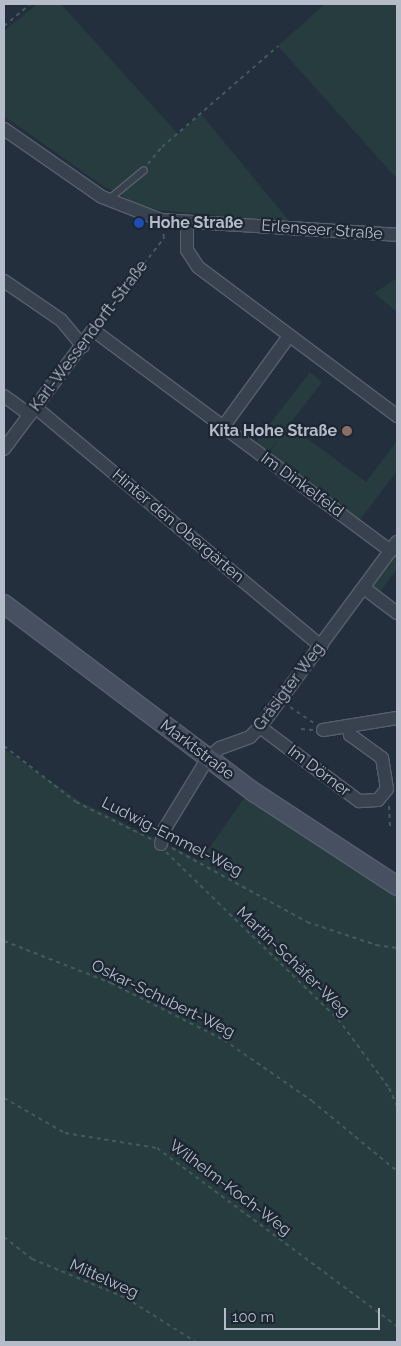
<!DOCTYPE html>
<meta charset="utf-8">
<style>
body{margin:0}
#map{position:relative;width:401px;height:1346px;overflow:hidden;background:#242f3e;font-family:Raleway,sans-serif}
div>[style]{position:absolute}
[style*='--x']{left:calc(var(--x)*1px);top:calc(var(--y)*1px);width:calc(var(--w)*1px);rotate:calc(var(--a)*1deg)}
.green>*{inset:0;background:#263c3f}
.path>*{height:2px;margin-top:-1px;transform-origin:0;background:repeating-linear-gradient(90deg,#44595c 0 4px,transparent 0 8px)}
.roads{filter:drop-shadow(1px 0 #565f6c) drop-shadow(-1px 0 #565f6c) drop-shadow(0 1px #565f6c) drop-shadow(0 -1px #565f6c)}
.lane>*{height:6px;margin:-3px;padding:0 3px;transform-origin:3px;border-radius:3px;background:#38414e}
.street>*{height:12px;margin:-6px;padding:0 6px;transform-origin:6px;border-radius:6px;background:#38414e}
.secondary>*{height:18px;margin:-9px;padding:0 9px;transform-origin:9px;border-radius:9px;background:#465061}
.dots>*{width:14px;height:14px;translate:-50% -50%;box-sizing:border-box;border:2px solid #1d2633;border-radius:50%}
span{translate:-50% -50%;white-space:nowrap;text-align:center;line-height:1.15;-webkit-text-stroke:4.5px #1d2633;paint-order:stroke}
.poi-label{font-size:16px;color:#b4bcc9;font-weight:700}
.left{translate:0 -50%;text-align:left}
.right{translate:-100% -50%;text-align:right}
.street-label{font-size:16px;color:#b4bcc9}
.frame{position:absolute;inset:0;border:5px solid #b4bcc9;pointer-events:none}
.scale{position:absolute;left:224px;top:1308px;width:156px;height:22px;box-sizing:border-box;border:2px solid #b4bcc9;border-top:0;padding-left:6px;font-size:15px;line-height:18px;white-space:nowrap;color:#b4bcc9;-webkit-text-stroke:4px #1d2633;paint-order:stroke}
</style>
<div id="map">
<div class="green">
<i style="clip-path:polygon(37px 4px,61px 4px,178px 134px,201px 114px,290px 222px,159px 210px,138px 204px,103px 186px,4px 116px,4px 31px)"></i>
<i style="clip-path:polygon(325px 4px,397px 4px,397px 179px,278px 46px)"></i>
<i style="clip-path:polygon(397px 278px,397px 312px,374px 293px)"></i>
<i style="clip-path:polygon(310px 372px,322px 382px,289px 425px,366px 482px,397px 441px,397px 471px,359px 521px,268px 455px,282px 435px,268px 453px,256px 442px)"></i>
<i style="clip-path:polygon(397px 551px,397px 569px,380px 592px,368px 590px)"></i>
<i style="clip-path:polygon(4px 749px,81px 802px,200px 861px,247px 794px,397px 890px,397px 1342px,4px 1342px)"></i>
</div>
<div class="path">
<i style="--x:4;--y:26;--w:34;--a:-40"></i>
<i style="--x:148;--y:164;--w:22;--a:-51"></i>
<i style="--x:162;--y:147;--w:154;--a:-41"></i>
<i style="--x:100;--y:321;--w:105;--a:-52.4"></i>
<i style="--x:164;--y:238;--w:6;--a:-99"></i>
<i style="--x:290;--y:707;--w:30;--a:34"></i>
<i style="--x:301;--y:729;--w:12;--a:5"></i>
<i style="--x:4;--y:746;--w:91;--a:37.9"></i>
<i style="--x:76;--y:802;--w:84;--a:26.3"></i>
<i style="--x:389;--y:806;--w:22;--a:87"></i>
<i style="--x:172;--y:848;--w:154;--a:28.7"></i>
<i style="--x:307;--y:922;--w:73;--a:18.4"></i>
<i style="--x:376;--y:945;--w:21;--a:8"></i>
<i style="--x:166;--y:852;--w:240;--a:44.2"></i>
<i style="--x:338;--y:1019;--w:86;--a:53.5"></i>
<i style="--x:389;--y:1088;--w:20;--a:66"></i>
<i style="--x:4;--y:941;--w:115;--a:21.4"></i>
<i style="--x:111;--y:983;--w:127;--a:26.8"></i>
<i style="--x:224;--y:1040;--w:107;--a:34.7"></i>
<i style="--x:312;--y:1101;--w:110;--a:39.5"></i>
<i style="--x:4;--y:1098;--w:70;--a:29.8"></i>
<i style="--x:65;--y:1133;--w:93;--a:9.3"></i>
<i style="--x:157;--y:1148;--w:299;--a:36.6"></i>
<i style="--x:4;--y:1237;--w:36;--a:38"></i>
<i style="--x:32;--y:1259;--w:102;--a:22.5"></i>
<i style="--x:126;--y:1298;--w:83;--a:32.2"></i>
</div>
<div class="roads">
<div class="lane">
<i style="--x:109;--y:199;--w:45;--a:-39.6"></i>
</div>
<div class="street">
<i style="--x:4;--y:129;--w:119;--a:34.8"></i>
<i style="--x:102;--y:197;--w:63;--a:21.3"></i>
<i style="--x:161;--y:220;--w:236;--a:3.6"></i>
<i style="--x:187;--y:222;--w:28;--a:90"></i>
<i style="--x:187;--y:250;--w:20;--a:57"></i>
<i style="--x:198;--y:267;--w:249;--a:36.8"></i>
<i style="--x:4;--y:281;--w:69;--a:34.4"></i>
<i style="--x:61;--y:320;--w:34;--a:50"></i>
<i style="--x:4;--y:396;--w:32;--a:36"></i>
<i style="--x:35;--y:407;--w:373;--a:39.9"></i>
<i style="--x:223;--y:427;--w:112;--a:-54"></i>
<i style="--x:4;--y:449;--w:149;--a:-53.2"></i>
<i style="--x:93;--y:330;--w:371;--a:36.6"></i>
<i style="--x:364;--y:588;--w:41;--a:37.1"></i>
<i style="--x:260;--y:727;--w:124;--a:36.8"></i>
<i style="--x:359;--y:801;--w:19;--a:-3"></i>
<i style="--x:378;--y:800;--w:14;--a:-51"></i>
<i style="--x:387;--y:789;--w:31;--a:-99"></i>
<i style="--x:382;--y:758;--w:39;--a:-144"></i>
<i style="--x:350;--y:735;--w:9;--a:-96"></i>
<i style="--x:323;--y:730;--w:75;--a:-9.2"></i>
<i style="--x:161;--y:844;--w:14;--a:-78"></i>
<i style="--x:164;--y:830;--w:84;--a:-58.6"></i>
<i style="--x:208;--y:758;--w:16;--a:-40"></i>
<i style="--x:220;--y:748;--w:32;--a:-20"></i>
<i style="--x:250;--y:737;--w:14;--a:-45"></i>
<i style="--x:260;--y:727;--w:230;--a:-53.5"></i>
</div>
<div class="secondary">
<i style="--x:4;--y:604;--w:314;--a:37"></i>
<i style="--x:255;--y:793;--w:170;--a:33.2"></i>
</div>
</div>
<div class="dots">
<i style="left:139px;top:223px;background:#1a4fb4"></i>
<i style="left:347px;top:431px;background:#8d6e63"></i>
</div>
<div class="poi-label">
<span class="left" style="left:149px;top:223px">Hohe Straße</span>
<span class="right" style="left:337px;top:431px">Kita Hohe Straße</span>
</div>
<div class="street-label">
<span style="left:322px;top:230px;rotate:4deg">Erlenseer Straße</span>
<span style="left:89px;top:336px;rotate:-53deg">Karl-Wessendorft-Straße</span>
<span style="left:302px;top:485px;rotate:36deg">Im Dinkelfeld</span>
<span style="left:178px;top:526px;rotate:40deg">Hinter den Obergärten</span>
<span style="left:289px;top:687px;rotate:-53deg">Gräsigter Weg</span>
<span style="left:197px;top:750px;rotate:37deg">Marktstraße</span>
<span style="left:319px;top:771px;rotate:37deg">Im Dörner</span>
<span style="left:172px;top:837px;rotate:27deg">Ludwig-Emmel-Weg</span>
<span style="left:293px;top:962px;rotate:44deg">Martin-Schäfer-Weg</span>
<span style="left:163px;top:999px;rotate:26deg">Oskar-Schubert-Weg</span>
<span style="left:230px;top:1188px;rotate:37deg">Wilhelm-Koch-Weg</span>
<span style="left:104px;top:1279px;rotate:24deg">Mittelweg</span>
</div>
<div class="frame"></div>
<div class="scale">100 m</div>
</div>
